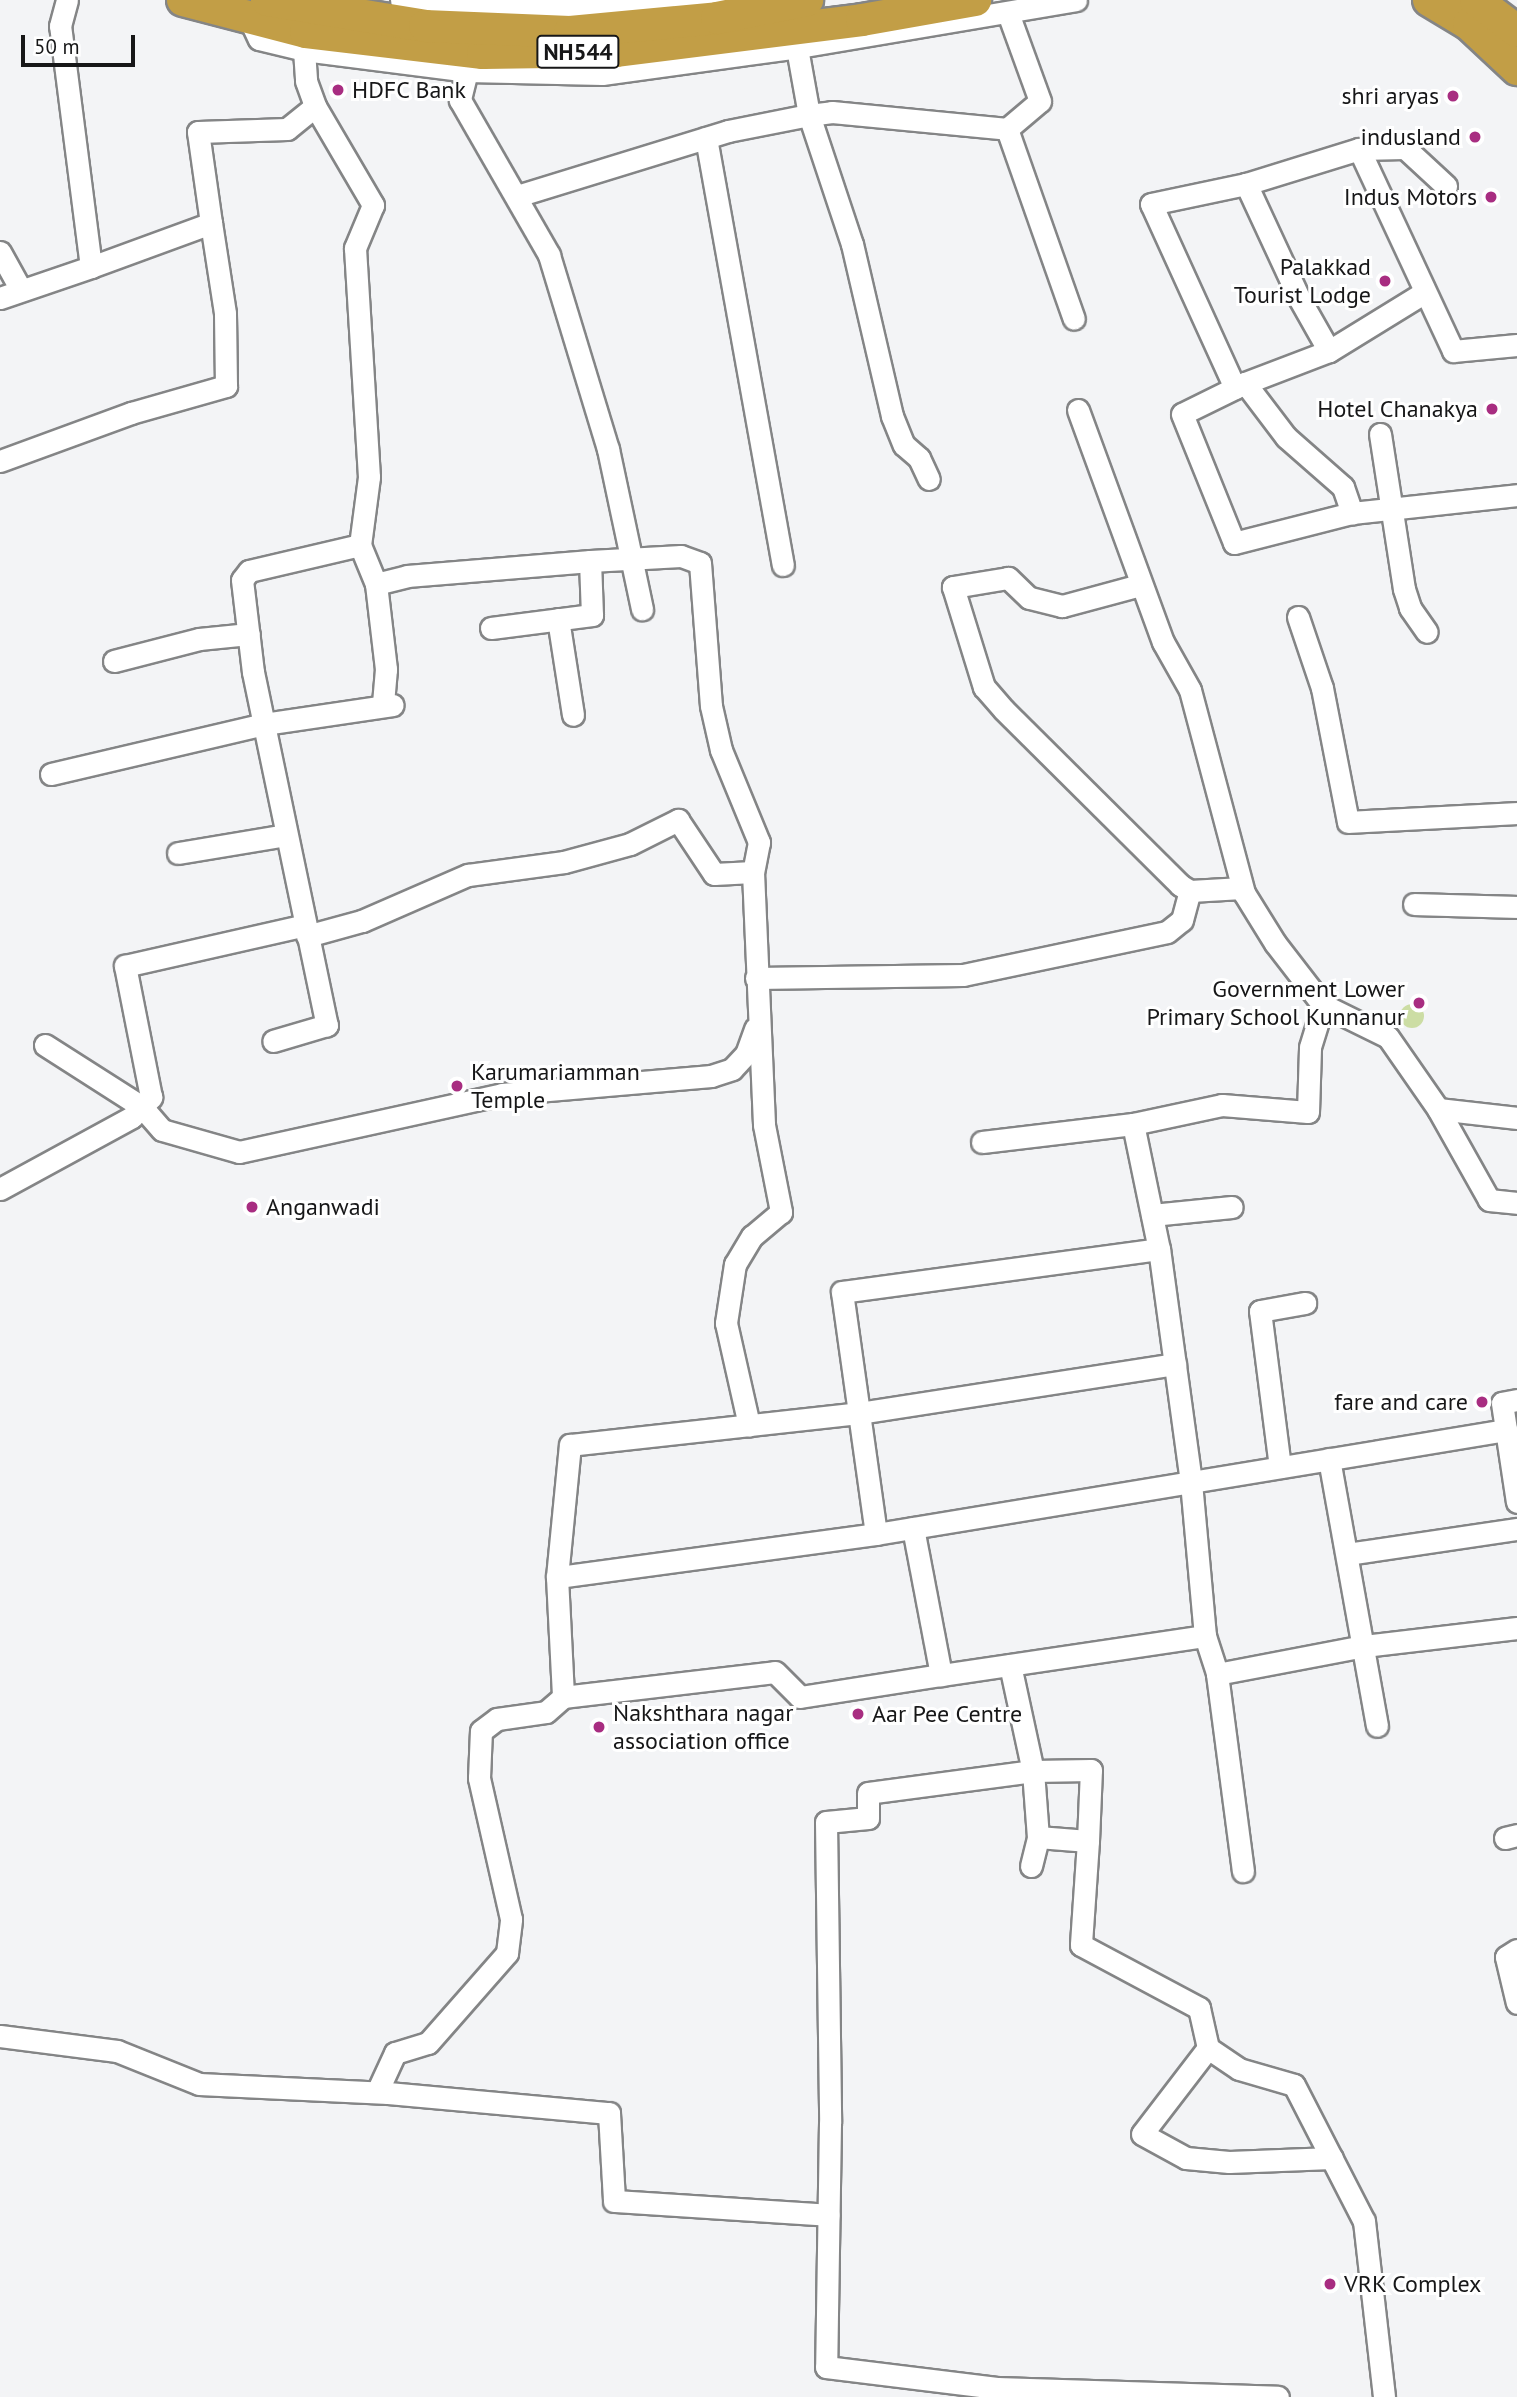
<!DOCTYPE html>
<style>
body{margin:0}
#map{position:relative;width:1517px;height:2397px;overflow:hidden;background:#f3f4f6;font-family:"PT Sans",sans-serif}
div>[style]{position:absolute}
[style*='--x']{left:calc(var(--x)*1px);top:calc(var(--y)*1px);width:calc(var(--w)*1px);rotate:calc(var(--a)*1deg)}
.green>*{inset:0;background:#ccdda4}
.round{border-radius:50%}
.roads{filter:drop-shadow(2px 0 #848586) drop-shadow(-2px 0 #848586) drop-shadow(0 2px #848586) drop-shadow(0 -2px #848586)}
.minor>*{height:21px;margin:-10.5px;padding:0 10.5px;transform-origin:10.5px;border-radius:10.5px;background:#fff}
.highway>*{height:32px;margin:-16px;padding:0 16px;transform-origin:16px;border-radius:16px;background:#c29e46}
.dots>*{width:19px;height:19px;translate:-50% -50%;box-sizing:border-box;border:4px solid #fff;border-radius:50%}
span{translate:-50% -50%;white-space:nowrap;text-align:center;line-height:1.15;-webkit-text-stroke:6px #fff;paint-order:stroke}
.shield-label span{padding:2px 5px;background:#fff;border:2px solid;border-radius:5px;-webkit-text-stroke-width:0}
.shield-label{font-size:23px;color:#171718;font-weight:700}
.poi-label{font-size:24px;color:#171718}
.left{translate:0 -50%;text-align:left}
.right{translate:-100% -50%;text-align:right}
.scale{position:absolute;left:21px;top:35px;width:114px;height:32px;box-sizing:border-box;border:4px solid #171718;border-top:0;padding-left:9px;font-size:21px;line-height:24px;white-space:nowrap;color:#171718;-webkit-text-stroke:5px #fff;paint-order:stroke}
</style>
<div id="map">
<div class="green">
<i class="round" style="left:1400px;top:1004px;width:24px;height:24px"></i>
</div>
<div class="roads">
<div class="minor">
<i style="--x:401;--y:0;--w:168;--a:3.1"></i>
<i style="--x:569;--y:9;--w:147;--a:-3.5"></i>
<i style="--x:249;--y:18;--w:23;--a:65"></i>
<i style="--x:259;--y:39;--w:46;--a:13.7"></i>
<i style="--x:304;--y:50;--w:164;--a:7.3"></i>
<i style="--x:467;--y:71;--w:135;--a:1.3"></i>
<i style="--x:602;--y:74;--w:193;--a:-7.8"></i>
<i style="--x:793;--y:48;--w:287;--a:-9.6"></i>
<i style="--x:797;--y:48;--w:68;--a:79.8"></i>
<i style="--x:809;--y:115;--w:136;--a:71.6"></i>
<i style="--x:852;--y:244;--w:177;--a:76.9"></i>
<i style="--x:892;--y:416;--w:31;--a:68"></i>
<i style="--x:904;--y:445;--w:20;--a:41"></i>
<i style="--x:919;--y:458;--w:23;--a:65"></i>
<i style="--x:304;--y:50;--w:31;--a:86"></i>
<i style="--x:306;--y:81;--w:27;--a:70"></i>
<i style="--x:467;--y:71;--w:30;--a:104"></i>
<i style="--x:460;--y:100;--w:179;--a:60.1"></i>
<i style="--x:549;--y:255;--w:203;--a:73.1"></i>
<i style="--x:608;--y:449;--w:164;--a:78"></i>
<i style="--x:1007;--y:129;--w:201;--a:70.6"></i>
<i style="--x:706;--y:138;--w:434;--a:79.8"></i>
<i style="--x:1359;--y:149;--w:223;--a:65"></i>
<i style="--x:1453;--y:351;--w:64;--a:-5.4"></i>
<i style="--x:517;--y:196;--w:221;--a:-17.1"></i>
<i style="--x:728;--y:131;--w:83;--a:-11.2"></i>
<i style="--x:809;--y:115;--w:23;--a:-7"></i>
<i style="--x:832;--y:112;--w:176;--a:5.5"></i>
<i style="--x:1007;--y:129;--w:43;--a:-40.3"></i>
<i style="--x:1040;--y:101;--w:94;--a:-110"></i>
<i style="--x:0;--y:252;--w:43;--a:61.1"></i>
<i style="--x:91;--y:267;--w:128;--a:-20.1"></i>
<i style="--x:211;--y:223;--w:92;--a:-98.1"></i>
<i style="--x:198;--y:132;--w:89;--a:-1.9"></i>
<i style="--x:287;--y:129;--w:36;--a:-39"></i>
<i style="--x:315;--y:106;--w:115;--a:59.6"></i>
<i style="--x:373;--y:205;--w:47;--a:112.7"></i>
<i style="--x:355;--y:248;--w:229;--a:86.5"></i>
<i style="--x:369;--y:477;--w:69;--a:97.5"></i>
<i style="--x:360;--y:545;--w:114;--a:166.8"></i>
<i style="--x:249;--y:571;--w:11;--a:128"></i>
<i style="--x:242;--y:580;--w:93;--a:83.2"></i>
<i style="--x:253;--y:672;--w:361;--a:78.2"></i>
<i style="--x:327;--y:1025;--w:56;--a:163.5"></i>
<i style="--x:1425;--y:292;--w:113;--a:148.4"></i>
<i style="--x:1329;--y:351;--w:90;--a:159.1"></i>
<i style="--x:1245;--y:383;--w:70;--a:153.8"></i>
<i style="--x:1182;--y:414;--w:139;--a:68"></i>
<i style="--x:1234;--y:543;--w:122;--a:-14.3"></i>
<i style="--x:1352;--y:513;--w:166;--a:-6.2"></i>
<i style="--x:0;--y:298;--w:96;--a:-18.8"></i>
<i style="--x:91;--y:267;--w:243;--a:-97.3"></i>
<i style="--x:60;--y:26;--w:27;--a:-75"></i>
<i style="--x:1329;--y:351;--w:61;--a:-119.5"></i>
<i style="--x:1299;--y:298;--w:126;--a:-114.9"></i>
<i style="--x:1246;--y:184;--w:118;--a:-17.2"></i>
<i style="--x:1359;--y:149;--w:46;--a:-1.2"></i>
<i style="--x:1405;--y:148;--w:56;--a:42.8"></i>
<i style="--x:1245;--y:383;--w:68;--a:52.8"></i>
<i style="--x:1286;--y:437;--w:76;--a:41.3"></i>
<i style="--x:1343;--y:487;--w:28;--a:71"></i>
<i style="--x:1235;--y:388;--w:202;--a:-114.5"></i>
<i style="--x:1151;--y:204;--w:97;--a:-11.9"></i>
<i style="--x:1078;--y:410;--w:247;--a:69.9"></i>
<i style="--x:1163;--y:642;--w:55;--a:60.6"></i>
<i style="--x:1190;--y:690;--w:210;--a:75.1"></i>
<i style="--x:1244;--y:893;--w:59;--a:58.2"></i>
<i style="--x:1275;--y:943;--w:78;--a:52.3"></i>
<i style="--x:1323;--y:1005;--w:72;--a:26.2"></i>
<i style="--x:1388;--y:1037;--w:88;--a:55.2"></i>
<i style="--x:1438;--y:1109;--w:80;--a:6.5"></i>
<i style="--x:1380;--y:434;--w:157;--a:81.2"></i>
<i style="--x:1404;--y:589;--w:20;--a:72"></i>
<i style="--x:1410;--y:608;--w:29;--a:55"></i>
<i style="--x:0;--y:461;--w:140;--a:-20.1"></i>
<i style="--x:131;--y:413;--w:99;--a:-15.9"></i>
<i style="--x:226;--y:386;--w:73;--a:-90.8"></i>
<i style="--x:225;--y:313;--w:91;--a:-98.8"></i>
<i style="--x:360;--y:545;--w:42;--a:67.7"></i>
<i style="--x:376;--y:584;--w:86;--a:83.3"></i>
<i style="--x:386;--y:669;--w:37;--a:95"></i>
<i style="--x:376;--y:584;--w:32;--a:-14"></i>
<i style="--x:407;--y:576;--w:184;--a:-4.7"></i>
<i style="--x:590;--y:561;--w:91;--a:-3.1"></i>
<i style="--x:681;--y:556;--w:20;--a:20"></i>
<i style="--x:700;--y:563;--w:143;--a:85.6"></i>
<i style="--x:711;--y:706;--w:45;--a:77.2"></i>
<i style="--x:721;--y:750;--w:100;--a:67.6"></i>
<i style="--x:759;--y:842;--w:31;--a:101"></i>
<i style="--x:1140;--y:585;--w:81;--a:164.9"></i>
<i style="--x:1062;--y:606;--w:34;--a:-166"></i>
<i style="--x:1029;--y:598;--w:29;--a:-136"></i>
<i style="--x:1008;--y:578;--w:56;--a:170.7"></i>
<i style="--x:953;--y:587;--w:105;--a:72.8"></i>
<i style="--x:984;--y:687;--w:30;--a:49"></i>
<i style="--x:1004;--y:710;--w:248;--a:44.8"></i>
<i style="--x:1180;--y:885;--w:12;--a:31"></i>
<i style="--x:1190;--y:891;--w:52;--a:-3.3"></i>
<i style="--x:1298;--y:617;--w:75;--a:71.3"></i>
<i style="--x:1322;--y:688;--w:136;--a:79"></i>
<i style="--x:1348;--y:822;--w:169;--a:-3"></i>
<i style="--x:558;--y:619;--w:97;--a:81.1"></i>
<i style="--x:491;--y:628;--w:102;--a:-7.3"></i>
<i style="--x:592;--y:615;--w:54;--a:-92.1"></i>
<i style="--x:114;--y:661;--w:88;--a:-14.5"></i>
<i style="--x:199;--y:639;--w:50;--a:-5.7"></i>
<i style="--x:51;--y:774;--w:219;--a:-13.2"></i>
<i style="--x:264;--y:724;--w:130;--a:-8.4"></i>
<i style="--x:178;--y:853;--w:109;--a:-9.5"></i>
<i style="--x:1414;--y:904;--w:103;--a:1.7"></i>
<i style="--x:307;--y:936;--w:57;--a:-15.3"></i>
<i style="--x:362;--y:921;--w:116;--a:-23.5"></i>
<i style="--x:468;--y:875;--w:97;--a:-7.7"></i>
<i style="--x:564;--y:862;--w:68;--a:-15.3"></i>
<i style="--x:630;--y:844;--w:54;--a:-26.6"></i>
<i style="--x:678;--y:820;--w:65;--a:56.3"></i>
<i style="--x:714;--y:874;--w:39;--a:-3"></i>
<i style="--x:753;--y:872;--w:253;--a:87.5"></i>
<i style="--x:764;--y:1125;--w:89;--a:78.9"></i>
<i style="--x:781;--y:1212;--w:38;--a:140"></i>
<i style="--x:752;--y:1236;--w:33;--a:121"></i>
<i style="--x:735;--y:1264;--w:60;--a:98.7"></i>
<i style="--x:726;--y:1323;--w:105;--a:77.3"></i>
<i style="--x:756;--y:978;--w:207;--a:-0.8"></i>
<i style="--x:963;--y:975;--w:208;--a:-11.9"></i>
<i style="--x:1167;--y:932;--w:19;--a:-39"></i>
<i style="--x:1182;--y:920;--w:30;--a:-75"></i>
<i style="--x:45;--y:1045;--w:115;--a:32.6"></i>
<i style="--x:142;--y:1107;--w:30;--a:49"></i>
<i style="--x:162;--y:1130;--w:80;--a:15.9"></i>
<i style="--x:239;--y:1152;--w:269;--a:-12.4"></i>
<i style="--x:502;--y:1094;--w:210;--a:-4.9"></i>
<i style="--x:711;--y:1076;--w:22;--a:-18"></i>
<i style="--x:732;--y:1069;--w:21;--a:-47"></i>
<i style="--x:746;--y:1054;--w:27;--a:-70"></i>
<i style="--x:1438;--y:1109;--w:104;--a:60.7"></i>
<i style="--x:1489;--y:1200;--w:28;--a:6"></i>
<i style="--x:1133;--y:1124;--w:91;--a:-12.1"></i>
<i style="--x:1222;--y:1105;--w:86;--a:4.7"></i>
<i style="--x:1308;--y:1112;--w:65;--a:-88.2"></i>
<i style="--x:1310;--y:1047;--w:44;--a:-72.8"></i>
<i style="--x:982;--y:1142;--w:152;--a:-6.8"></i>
<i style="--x:1133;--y:1124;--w:128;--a:78.3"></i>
<i style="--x:0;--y:1189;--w:150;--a:-28.6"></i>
<i style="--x:132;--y:1117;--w:28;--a:-46"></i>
<i style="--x:151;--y:1097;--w:134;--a:-101.2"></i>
<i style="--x:125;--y:966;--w:185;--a:-12.8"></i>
<i style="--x:1152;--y:1215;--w:80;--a:-5.7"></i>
<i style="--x:1517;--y:1400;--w:15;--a:169"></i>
<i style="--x:1502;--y:1403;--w:100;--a:81.4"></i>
<i style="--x:1329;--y:1459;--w:271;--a:79.8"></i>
<i style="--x:1280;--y:1467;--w:157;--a:-97.3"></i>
<i style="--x:1260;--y:1311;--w:46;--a:-10.1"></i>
<i style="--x:913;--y:1528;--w:150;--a:79.2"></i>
<i style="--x:941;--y:1675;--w:267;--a:-8.4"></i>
<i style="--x:1205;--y:1636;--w:155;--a:-95.2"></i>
<i style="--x:1191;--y:1482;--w:235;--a:-97.8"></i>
<i style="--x:1159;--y:1249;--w:320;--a:172.3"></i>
<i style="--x:842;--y:1292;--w:244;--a:82"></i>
<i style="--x:876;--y:1534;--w:639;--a:-9.37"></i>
<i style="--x:876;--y:1534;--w:322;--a:172.3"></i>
<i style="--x:557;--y:1577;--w:120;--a:87.1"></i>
<i style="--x:563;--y:1697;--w:213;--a:-6.7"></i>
<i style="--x:775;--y:1672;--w:35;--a:45"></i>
<i style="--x:800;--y:1697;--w:143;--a:-8.9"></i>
<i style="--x:1347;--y:1554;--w:172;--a:-8.4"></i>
<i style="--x:557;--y:1577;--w:133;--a:-84.4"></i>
<i style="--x:570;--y:1445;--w:291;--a:-6.3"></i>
<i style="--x:859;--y:1413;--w:320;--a:-8.8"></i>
<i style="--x:1205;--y:1636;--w:40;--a:72"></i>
<i style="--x:1217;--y:1674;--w:150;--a:-10.8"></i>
<i style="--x:1364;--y:1646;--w:154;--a:-6.7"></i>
<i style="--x:1010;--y:1665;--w:108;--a:77.8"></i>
<i style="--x:1033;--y:1771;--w:66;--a:85.7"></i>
<i style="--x:1038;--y:1837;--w:50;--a:4.6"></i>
<i style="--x:1088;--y:1841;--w:104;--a:93.9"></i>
<i style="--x:1081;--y:1945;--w:134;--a:28.1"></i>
<i style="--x:1199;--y:2008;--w:41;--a:77.3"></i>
<i style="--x:1208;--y:2048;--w:37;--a:34"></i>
<i style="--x:1239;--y:2069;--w:57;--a:16.2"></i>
<i style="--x:1294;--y:2085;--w:153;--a:62.8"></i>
<i style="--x:1364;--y:2221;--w:177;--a:83.5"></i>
<i style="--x:1217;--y:1674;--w:199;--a:82.5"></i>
<i style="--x:1505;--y:1838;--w:12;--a:-14"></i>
<i style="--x:1088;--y:1841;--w:71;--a:-87.6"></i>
<i style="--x:1091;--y:1770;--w:58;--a:179"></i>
<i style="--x:1033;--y:1771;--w:166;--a:172.4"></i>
<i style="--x:868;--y:1793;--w:25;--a:90"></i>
<i style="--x:868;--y:1818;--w:42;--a:174.6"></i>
<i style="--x:826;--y:1822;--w:301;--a:89.2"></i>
<i style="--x:830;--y:2123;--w:244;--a:90.9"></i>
<i style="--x:826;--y:2367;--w:172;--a:7"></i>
<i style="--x:997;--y:2388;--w:281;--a:1.8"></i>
<i style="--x:1031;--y:1866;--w:30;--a:-76"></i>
<i style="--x:1517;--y:1950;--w:13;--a:148"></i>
<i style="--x:1506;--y:1957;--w:47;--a:76.6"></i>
<i style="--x:0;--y:2036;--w:118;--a:7.3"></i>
<i style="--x:117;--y:2051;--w:88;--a:21.9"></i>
<i style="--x:199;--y:2084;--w:189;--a:2.7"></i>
<i style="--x:388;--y:2093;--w:222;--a:5.2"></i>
<i style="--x:609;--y:2113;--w:88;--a:86.7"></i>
<i style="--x:614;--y:2201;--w:215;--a:3.7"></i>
<i style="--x:1208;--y:2048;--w:108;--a:127.5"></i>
<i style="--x:1142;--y:2134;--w:50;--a:28.6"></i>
<i style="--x:1186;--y:2158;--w:43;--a:5.3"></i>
<i style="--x:1229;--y:2162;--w:103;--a:-2.2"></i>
<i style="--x:377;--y:2092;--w:43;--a:-65.2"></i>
<i style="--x:395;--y:2053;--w:34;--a:-17"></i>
<i style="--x:428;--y:2043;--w:120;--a:-48.7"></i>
<i style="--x:507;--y:1953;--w:34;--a:-83"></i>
<i style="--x:511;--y:1919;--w:145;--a:-102.8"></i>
<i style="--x:479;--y:1778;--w:47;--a:-87.6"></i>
<i style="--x:481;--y:1731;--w:20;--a:-37"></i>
<i style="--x:497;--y:1719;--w:49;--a:-8.1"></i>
<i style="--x:546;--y:1712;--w:23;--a:-41"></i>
</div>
<div class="highway">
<i style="--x:183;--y:0;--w:127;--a:14.6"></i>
<i style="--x:306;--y:32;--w:178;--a:6.8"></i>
<i style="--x:483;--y:53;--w:134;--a:-0.9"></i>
<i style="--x:617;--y:51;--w:247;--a:-7.2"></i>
<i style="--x:862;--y:20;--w:115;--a:-10"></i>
<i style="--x:267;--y:0;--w:160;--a:9.3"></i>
<i style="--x:425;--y:26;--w:145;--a:2.4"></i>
<i style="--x:570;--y:32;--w:148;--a:-5.4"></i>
<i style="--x:717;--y:18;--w:92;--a:-11.3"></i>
<i style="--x:1429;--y:0;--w:47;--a:31"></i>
<i style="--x:1469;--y:24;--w:66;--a:43.2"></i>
<i style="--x:1476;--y:0;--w:51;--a:37.1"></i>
</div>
</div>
<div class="dots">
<i style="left:338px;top:90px;background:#a82d81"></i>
<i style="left:1453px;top:96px;background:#a82d81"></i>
<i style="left:1475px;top:137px;background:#a82d81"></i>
<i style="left:1491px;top:197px;background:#a82d81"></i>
<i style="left:1385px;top:281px;background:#a82d81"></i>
<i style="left:1492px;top:409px;background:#a82d81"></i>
<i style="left:1419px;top:1003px;background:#a82d81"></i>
<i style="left:457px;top:1086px;background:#a82d81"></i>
<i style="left:252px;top:1207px;background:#a82d81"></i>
<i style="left:1482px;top:1402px;background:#a82d81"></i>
<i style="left:858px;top:1714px;background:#a82d81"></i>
<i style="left:599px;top:1727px;background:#a82d81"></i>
<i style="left:1330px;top:2284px;background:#a82d81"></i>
</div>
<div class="shield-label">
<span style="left:578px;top:52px">NH544</span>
</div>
<div class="poi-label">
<span class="left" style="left:352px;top:90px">HDFC Bank</span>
<span class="right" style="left:1439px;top:96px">shri aryas</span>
<span class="right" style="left:1461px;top:137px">indusland</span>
<span class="right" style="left:1477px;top:197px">Indus Motors</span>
<span class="right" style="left:1371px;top:281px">Palakkad<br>Tourist Lodge</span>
<span class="right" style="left:1478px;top:409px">Hotel Chanakya</span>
<span class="right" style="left:1405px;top:1003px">Government Lower<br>Primary School Kunnanur</span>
<span class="left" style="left:471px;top:1086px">Karumariamman<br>Temple</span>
<span class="left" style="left:266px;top:1207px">Anganwadi</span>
<span class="right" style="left:1468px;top:1402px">fare and care</span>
<span class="left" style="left:613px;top:1727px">Nakshthara nagar<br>association office</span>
<span class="left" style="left:872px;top:1714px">Aar Pee Centre</span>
<span class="left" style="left:1344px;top:2284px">VRK Complex</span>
</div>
<div class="scale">50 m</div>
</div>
